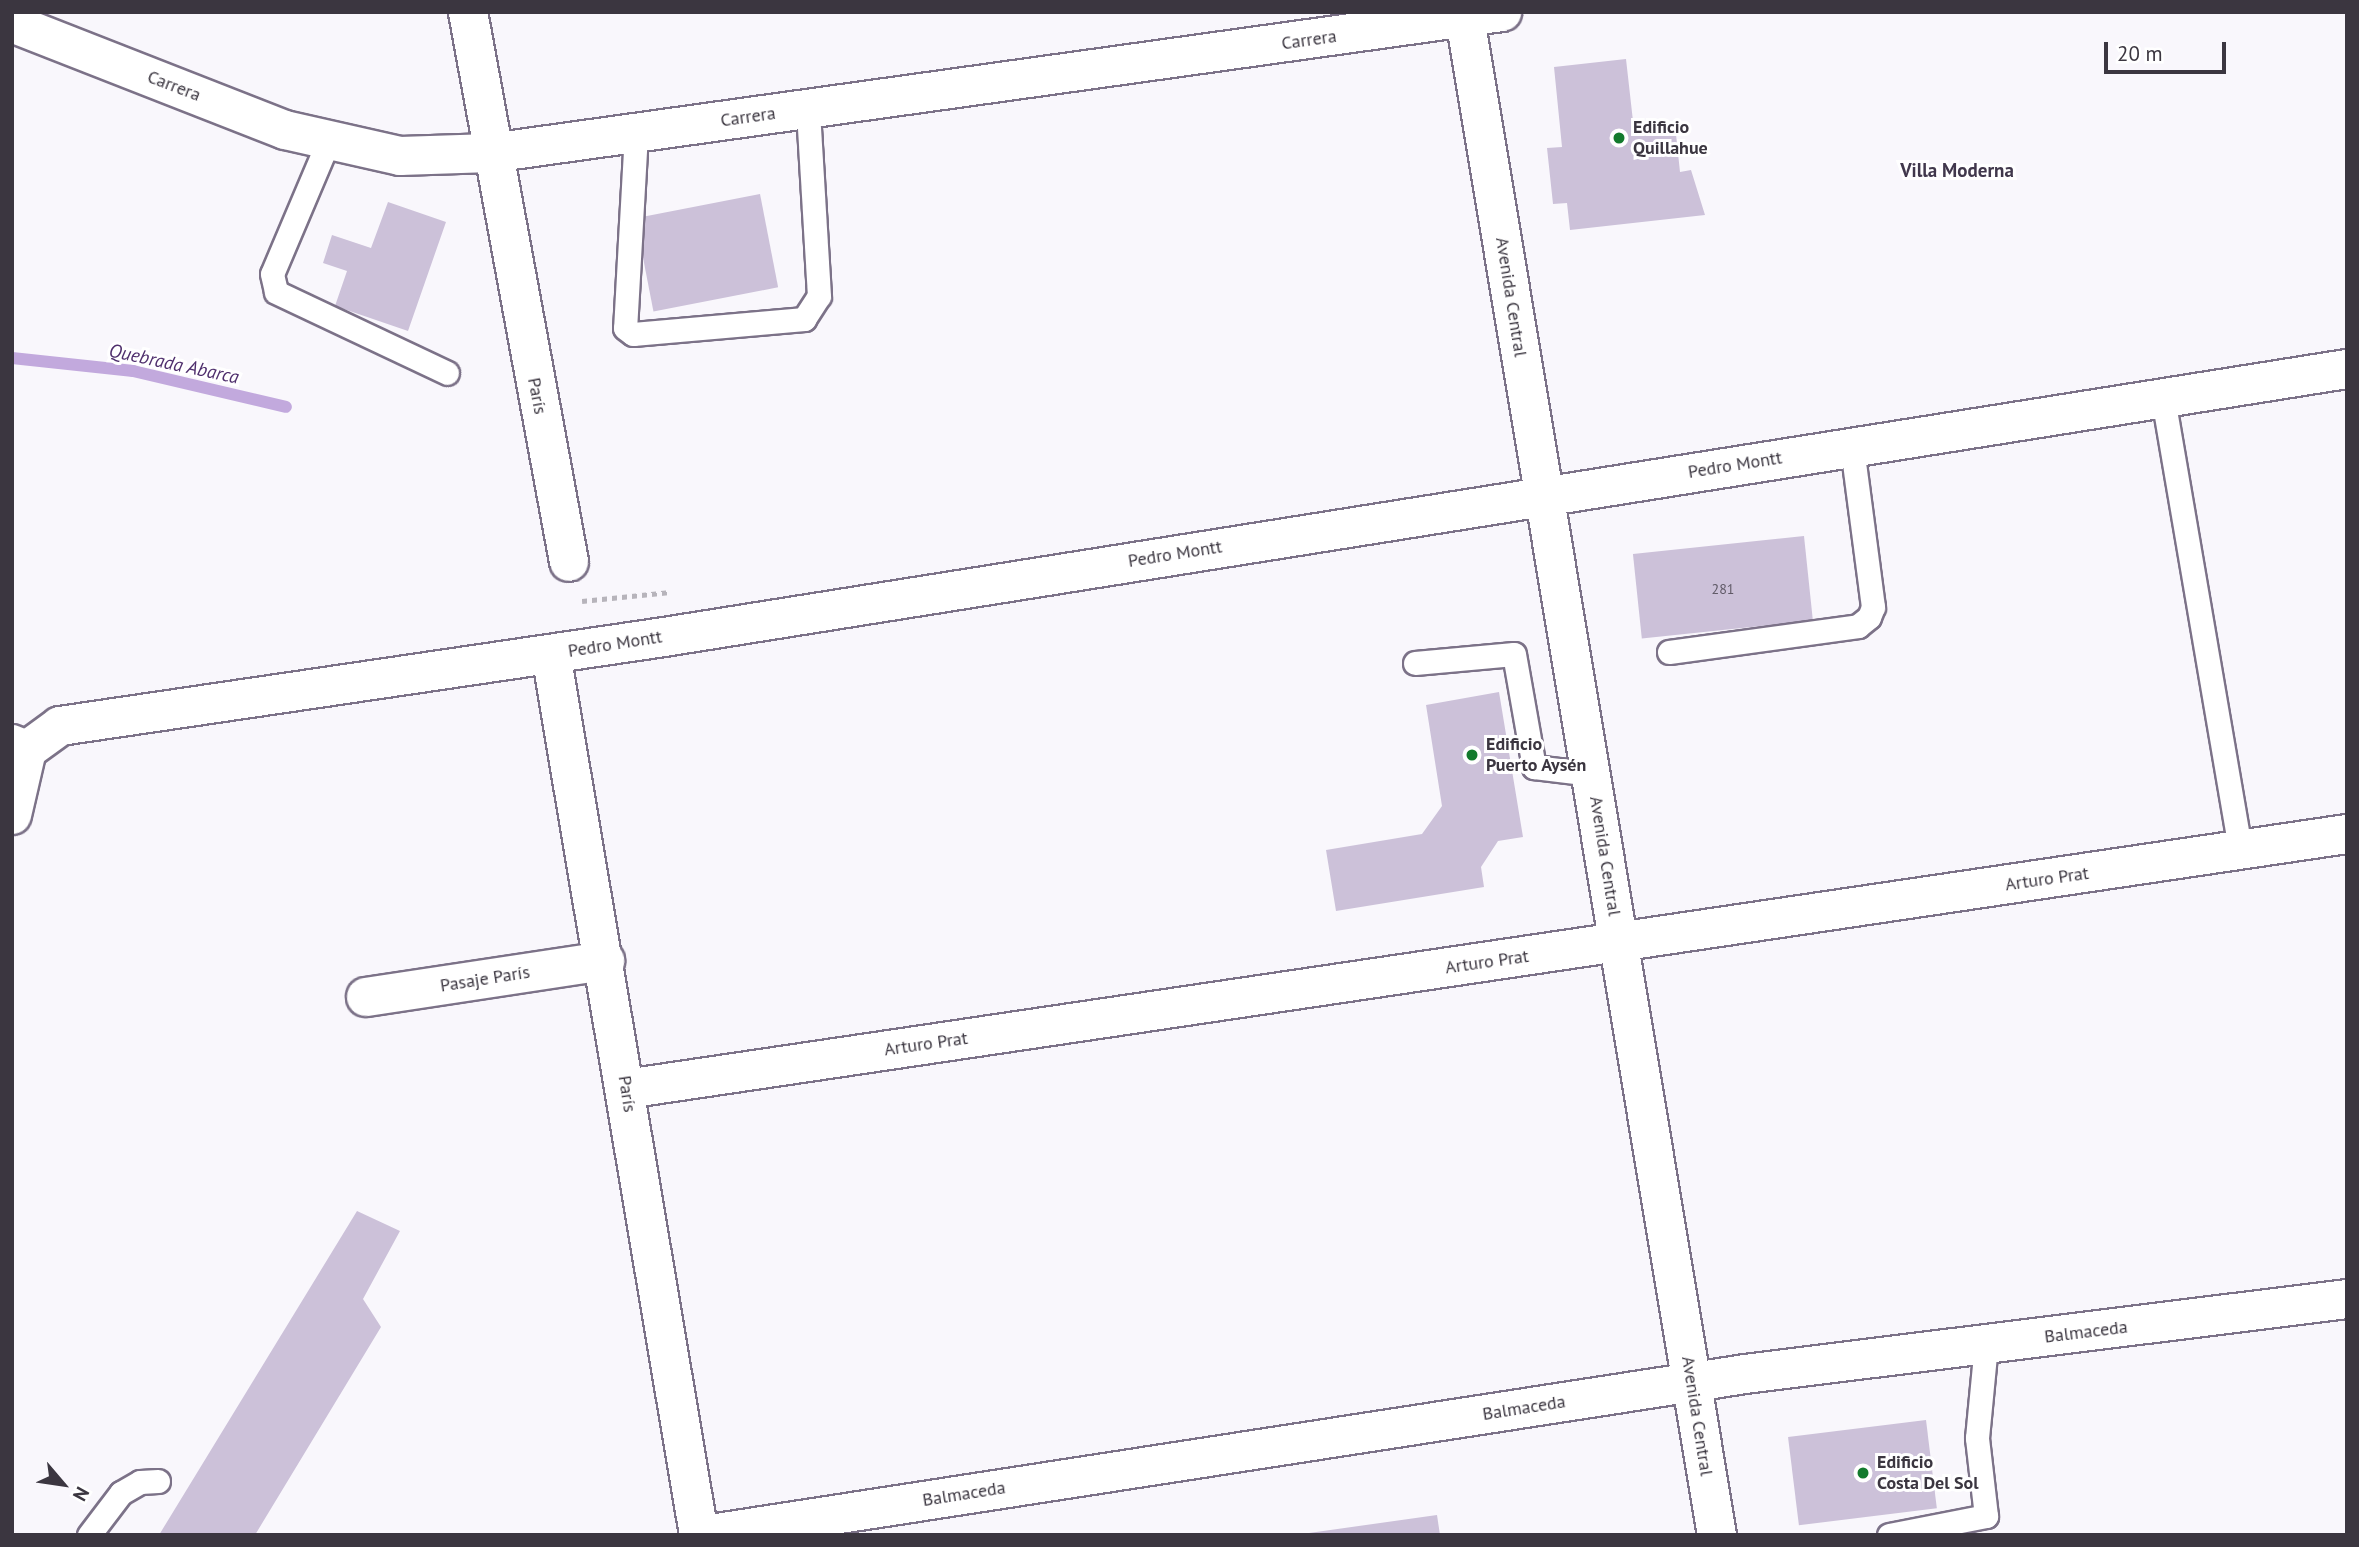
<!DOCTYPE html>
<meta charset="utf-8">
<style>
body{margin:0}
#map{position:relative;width:2359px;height:1547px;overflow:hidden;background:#f9f7fc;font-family:"PT Sans",sans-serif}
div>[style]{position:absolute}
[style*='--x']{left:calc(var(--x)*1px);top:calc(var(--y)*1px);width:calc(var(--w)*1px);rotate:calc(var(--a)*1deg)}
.stream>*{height:12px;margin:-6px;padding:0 6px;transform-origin:6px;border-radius:6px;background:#c2a9dd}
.building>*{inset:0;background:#ccc1d9;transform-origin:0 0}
.path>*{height:4.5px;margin-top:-2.25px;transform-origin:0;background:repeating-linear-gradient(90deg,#b7b4bb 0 5px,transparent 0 10px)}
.roads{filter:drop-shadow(2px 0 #7c7288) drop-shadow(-2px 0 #7c7288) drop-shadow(0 2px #7c7288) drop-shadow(0 -2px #7c7288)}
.service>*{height:23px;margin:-11.5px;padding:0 11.5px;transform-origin:11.5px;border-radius:11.5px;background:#fff}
.minor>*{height:38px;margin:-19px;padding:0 19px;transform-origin:19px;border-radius:19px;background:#fff}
.dots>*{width:19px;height:19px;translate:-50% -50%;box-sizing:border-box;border:4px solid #fff;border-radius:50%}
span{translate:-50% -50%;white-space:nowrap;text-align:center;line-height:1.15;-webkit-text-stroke:6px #fff;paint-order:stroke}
.number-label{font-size:14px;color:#5f5966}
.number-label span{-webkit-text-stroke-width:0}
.street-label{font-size:18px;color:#3b3640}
.poi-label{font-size:18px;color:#3b3640;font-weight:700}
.left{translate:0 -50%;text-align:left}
.neighbourhood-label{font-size:19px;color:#41384c;font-weight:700}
.water-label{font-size:19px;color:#4f2f6d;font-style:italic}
.frame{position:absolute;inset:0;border:14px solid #3b3640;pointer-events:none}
.north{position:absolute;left:28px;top:1449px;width:70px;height:70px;-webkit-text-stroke:5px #fff;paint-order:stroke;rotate:119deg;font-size:19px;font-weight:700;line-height:28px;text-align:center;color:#3b3640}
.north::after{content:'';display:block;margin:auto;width:24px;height:32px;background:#3b3640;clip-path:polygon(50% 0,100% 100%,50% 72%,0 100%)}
.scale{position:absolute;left:2104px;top:42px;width:122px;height:32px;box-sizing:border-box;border:4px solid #3b3640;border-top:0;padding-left:9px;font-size:21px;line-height:24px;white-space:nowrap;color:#3b3640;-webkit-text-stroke:5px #fff;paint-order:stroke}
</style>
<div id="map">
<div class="stream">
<i style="--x:12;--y:358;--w:122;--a:6.1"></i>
<i style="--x:133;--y:371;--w:157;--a:13.2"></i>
</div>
<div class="building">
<i style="clip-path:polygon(1626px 59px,1634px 130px,1675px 125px,1680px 172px,1691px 170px,1705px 215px,1570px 230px,1567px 203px,1553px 204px,1547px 148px,1562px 147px,1554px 67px)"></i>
<i style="left:760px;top:194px;width:95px;height:127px;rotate:79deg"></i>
<i style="clip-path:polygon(388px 202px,446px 222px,408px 331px,335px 306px,347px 271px,323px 263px,332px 235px,371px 248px)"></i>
<i style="left:1804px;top:536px;width:85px;height:172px;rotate:84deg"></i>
<i style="clip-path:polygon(1499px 692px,1523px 837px,1498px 841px,1481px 867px,1484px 887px,1336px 911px,1326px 850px,1422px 834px,1442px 806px,1426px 705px)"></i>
<i style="clip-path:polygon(357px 1211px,400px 1231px,363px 1299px,381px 1327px,255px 1535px,159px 1535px)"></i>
<i style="left:1926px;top:1420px;width:89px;height:139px;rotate:83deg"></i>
<i style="clip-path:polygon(1437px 1515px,1440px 1535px,1309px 1535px,1309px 1533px)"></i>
</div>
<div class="path">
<i style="--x:582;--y:601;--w:89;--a:-5.8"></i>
</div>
<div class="roads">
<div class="service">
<i style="--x:636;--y:133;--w:195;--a:93.2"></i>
<i style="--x:625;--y:328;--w:10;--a:37"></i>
<i style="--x:633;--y:334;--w:172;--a:-5"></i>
<i style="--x:804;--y:319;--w:27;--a:-57"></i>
<i style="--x:819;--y:296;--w:187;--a:-93.4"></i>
<i style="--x:328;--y:142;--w:143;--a:113"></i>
<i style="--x:272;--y:274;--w:18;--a:77"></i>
<i style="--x:276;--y:292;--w:189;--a:25.3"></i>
<i style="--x:2163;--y:398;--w:459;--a:80.3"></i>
<i style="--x:1669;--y:652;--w:191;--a:-7.8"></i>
<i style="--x:1858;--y:626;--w:14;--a:-39"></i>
<i style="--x:1869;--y:617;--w:11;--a:-68"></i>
<i style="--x:1873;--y:607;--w:161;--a:-97.5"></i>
<i style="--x:1415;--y:663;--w:99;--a:-5.2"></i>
<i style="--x:1514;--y:654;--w:115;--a:80"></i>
<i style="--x:1534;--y:767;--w:58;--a:6.9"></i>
<i style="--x:89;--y:1535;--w:53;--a:-52.7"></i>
<i style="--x:121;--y:1493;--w:22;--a:-30"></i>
<i style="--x:140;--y:1482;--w:18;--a:-3"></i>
<i style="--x:1889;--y:1535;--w:99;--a:-11.1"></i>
<i style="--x:1986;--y:1516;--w:79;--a:-96.6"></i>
<i style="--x:1977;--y:1438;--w:94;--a:-84.5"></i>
</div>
<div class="minor">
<i style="--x:468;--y:12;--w:559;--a:79.59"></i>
<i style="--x:1464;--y:12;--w:1544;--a:80.57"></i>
<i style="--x:12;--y:23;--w:293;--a:21.4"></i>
<i style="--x:285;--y:130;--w:118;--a:12.7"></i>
<i style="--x:400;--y:156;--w:91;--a:-1.9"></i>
<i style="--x:491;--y:153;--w:1021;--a:-7.94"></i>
<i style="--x:551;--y:654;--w:893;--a:80.46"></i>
<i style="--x:12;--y:744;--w:16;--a:22"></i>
<i style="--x:27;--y:750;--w:41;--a:-36"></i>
<i style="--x:60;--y:726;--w:611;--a:-8.38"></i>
<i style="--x:664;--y:637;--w:1704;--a:-9.05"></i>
<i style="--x:12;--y:815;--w:67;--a:-77"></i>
<i style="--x:366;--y:997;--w:242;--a:-8.6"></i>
<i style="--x:626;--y:1089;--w:1740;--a:-8.43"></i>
<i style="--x:704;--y:1535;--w:1053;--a:-8.79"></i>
<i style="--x:1745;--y:1374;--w:607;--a:-7.1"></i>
</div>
</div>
<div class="dots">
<i style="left:1619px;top:138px;background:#137a2d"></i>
<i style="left:1472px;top:755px;background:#137a2d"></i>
<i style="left:1863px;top:1473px;background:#137a2d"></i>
</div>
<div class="number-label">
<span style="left:1723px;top:589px">281</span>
</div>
<div class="street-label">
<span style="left:1309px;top:40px;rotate:-8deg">Carrera</span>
<span style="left:174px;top:86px;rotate:21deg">Carrera</span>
<span style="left:748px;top:117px;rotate:-8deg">Carrera</span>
<span style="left:1511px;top:297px;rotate:81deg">Avenida Central</span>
<span style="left:537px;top:396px;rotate:79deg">París</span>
<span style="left:1735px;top:465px;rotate:-9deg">Pedro Montt</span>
<span style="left:1175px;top:554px;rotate:-9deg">Pedro Montt</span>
<span style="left:615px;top:644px;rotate:-9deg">Pedro Montt</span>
<span style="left:1605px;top:856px;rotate:81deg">Avenida Central</span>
<span style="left:2047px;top:879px;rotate:-8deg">Arturo Prat</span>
<span style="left:1487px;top:962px;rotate:-8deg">Arturo Prat</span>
<span style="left:485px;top:979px;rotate:-9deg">Pasaje París</span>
<span style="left:926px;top:1044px;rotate:-8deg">Arturo Prat</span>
<span style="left:627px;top:1094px;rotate:81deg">París</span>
<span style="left:2086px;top:1332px;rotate:-7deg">Balmaceda</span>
<span style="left:1524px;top:1408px;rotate:-9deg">Balmaceda</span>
<span style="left:1697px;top:1416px;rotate:81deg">Avenida Central</span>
<span style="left:964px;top:1494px;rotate:-9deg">Balmaceda</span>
</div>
<div class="poi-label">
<span class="left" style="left:1633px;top:138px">Edificio<br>Quillahue</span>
<span class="left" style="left:1486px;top:755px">Edificio<br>Puerto Aysén</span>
<span class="left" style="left:1877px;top:1473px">Edificio<br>Costa Del Sol</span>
</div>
<div class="neighbourhood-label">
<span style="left:1957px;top:171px">Villa Moderna</span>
</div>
<div class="water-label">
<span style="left:174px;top:364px;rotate:12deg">Quebrada Abarca</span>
</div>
<div class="frame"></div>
<div class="north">N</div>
<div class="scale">20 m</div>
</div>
